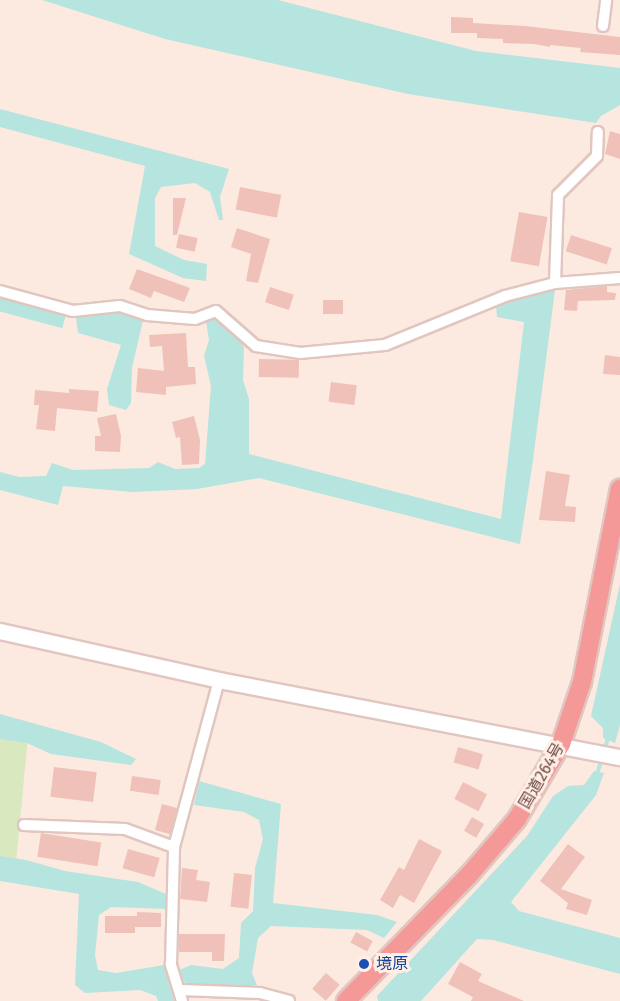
<!DOCTYPE html>
<meta charset="utf-8">
<style>
body{margin:0}
#map{position:relative;width:620px;height:1001px;overflow:hidden;background:#fceae0;font-family:"Fira Sans","Noto Sans JP",sans-serif}
div>[style]{position:absolute}
[style*='--x']{left:calc(var(--x)*1px);top:calc(var(--y)*1px);width:calc(var(--w)*1px);rotate:calc(var(--a)*1deg)}
.green>*{inset:0;background:#dae8bf}
.water>*{inset:0;background:#b6e4df;transform-origin:0 0}
.stream>*{height:4px;margin:-2px;padding:0 2px;transform-origin:2px;border-radius:2px;background:#b6e4df}
.building>*{inset:0;background:#f0c1b8;transform-origin:0 0}
.roads{filter:drop-shadow(2px 0 #e1c6c0) drop-shadow(-2px 0 #e1c6c0) drop-shadow(0 2px #e1c6c0) drop-shadow(0 -2px #e1c6c0)}
.street>*{height:10px;margin:-5px;padding:0 5px;transform-origin:5px;border-radius:5px;background:#fff}
.secondary>*{height:15px;margin:-7.5px;padding:0 7.5px;transform-origin:7.5px;border-radius:7.5px;background:#fff}
.highway>*{height:18px;margin:-9px;padding:0 9px;transform-origin:9px;border-radius:9px;background:#f59898}
.dots>*{width:16px;height:16px;translate:-50% -50%;box-sizing:border-box;border:3px solid #ffefe6;border-radius:50%}
span{translate:-50% -50%;white-space:nowrap;text-align:center;line-height:1.15;-webkit-text-stroke:6px #ffefe6;paint-order:stroke}
.street-label{font-size:16px;color:#724d48}
.transit-label{font-size:16px;color:#164399}
.left{translate:0 -50%;text-align:left}
</style>
<div id="map">
<div class="green">
<i style="clip-path:polygon(0 719px,29px 726px,15px 873px,0 871px)"></i>
</div>
<div class="water">
<i style="clip-path:polygon(42px 0,278px 0,476px 51px,620px 68px,620px 105px,601px 116px,596px 123px,408px 94px,165px 39px)"></i>
<i style="clip-path:polygon(0 109px,229px 169px,220px 197px,223px 220px,219px 220px,210px 192px,195px 183px,161px 187px,155px 198px,155px 246px,184px 260px,207px 264px,206px 281px,183px 278px,129px 254px,145px 166px,0 127px)"></i>
<i style="clip-path:polygon(555px 290px,533px 460px,520px 544px,259px 478px,197px 489px,132px 492px,63px 486px,58px 505px,0 490px,0 472px,19px 477px,46px 476px,52px 463px,73px 470px,149px 468px,158px 462px,175px 469px,199px 468px,205px 464px,211px 386px,204px 356px,209px 340px,206px 321px,217px 319px,228px 326px,244px 347px,243px 380px,249px 399px,249px 454px,501px 519px,524px 322px,497px 317px,496px 305px,512px 298px)"></i>
<i style="left:0;top:298px;width:68px;height:13px;rotate:15deg"></i>
<i style="clip-path:polygon(118px 311px,143px 320px,132px 368px,131px 403px,126px 410px,109px 405px,107px 389px,121px 345px,78px 333px,76px 318px)"></i>
<i style="clip-path:polygon(620px 584px,620px 725px,615px 743px,603px 738px,603px 728px,591px 716px)"></i>
<i style="clip-path:polygon(0 714px,101px 742px,136px 759px,131px 765px,51px 754px,27px 743px,0 739px)"></i>
<i style="clip-path:polygon(594px 771px,604px 773px,596px 795px,511px 902px,519px 911px,620px 938px,620px 974px,493px 940px,477px 939px,421px 1001px,378px 1001px,377px 996px,527px 836px,553px 796px,568px 786px,584px 785px)"></i>
<i style="clip-path:polygon(199px 781px,281px 804px,273px 903px,377px 915px,397px 922px,384px 938px,367px 930px,271px 926px,258px 938px,252px 973px,257px 985px,205px 988px,185px 983px,179px 970px,191px 965px,223px 969px,239px 958px,241px 923px,253px 911px,255px 868px,263px 839px,259px 820px,244px 812px,194px 805px)"></i>
<i style="clip-path:polygon(0 856px,26px 860px,65px 871px,138px 882px,166px 894px,169px 900px,167px 909px,111px 907px,99px 915px,95px 955px,98px 970px,116px 973px,164px 965px,174px 1001px,158px 1001px,156px 996px,140px 990px,85px 993px,75px 985px,79px 894px,0 881px)"></i>
</div>
<div class="stream">
<i style="--x:604;--y:751;--w:17;--a:-73"></i>
<i style="--x:596;--y:777;--w:20;--a:-72"></i>
</div>
<div class="building">
<i style="clip-path:polygon(451px 17px,473px 18px,473px 23px,525px 26px,620px 37px,620px 55px,580px 52px,581px 48px,550px 45px,550px 47px,534px 44px,503px 43px,503px 39px,477px 38px,477px 33px,451px 33px)"></i>
<i style="clip-path:polygon(610px 131px,620px 134px,620px 159px,605px 154px)"></i>
<i style="left:240px;top:187px;width:42px;height:23px;rotate:11deg"></i>
<i style="clip-path:polygon(173px 198px,186px 198px,177px 235px,173px 235px)"></i>
<i style="left:519px;top:212px;width:29px;height:50px;rotate:10deg"></i>
<i style="clip-path:polygon(237px 228px,270px 239px,258px 283px,246px 281px,251px 254px,231px 247px)"></i>
<i style="left:179px;top:234px;width:19px;height:14px;rotate:12deg"></i>
<i style="left:571px;top:235px;width:43px;height:17px;rotate:18deg"></i>
<i style="clip-path:polygon(137px 269px,190px 288px,184px 302px,154px 291px,151px 298px,129px 289px)"></i>
<i style="clip-path:polygon(607px 286px,607px 292px,616px 293px,615px 300px,578px 301px,577px 311px,564px 310px,566px 290px)"></i>
<i style="left:270px;top:287px;width:25px;height:16px;rotate:18deg"></i>
<i style="left:343px;top:300px;width:14px;height:20px;rotate:90deg"></i>
<i style="clip-path:polygon(186px 333px,188px 367px,195px 367px,196px 384px,166px 387px,166px 395px,136px 392px,138px 368px,164px 371px,162px 346px,150px 347px,149px 335px)"></i>
<i style="clip-path:polygon(605px 355px,620px 357px,620px 375px,603px 374px)"></i>
<i style="left:259px;top:359px;width:40px;height:18px;rotate:1deg"></i>
<i style="left:331px;top:382px;width:26px;height:20px;rotate:7deg"></i>
<i style="clip-path:polygon(69px 389px,99px 391px,97px 412px,57px 408px,55px 431px,36px 429px,39px 405px,34px 405px,35px 390px,69px 393px)"></i>
<i style="clip-path:polygon(116px 414px,121px 436px,120px 452px,95px 451px,95px 436px,101px 436px,97px 418px)"></i>
<i style="clip-path:polygon(194px 416px,200px 440px,199px 464px,182px 465px,180px 437px,176px 438px,172px 422px)"></i>
<i style="clip-path:polygon(546px 471px,570px 475px,565px 506px,576px 507px,575px 522px,539px 520px)"></i>
<i style="left:458px;top:747px;width:26px;height:16px;rotate:16deg"></i>
<i style="left:54px;top:767px;width:43px;height:30px;rotate:7deg"></i>
<i style="left:132px;top:776px;width:29px;height:15px;rotate:8deg"></i>
<i style="left:463px;top:782px;width:27px;height:19px;rotate:27deg"></i>
<i style="left:162px;top:804px;width:16px;height:27px;rotate:15deg"></i>
<i style="left:472px;top:817px;width:14px;height:16px;rotate:30deg"></i>
<i style="left:41px;top:833px;width:61px;height:24px;rotate:9deg"></i>
<i style="clip-path:polygon(419px 839px,442px 851px,414px 903px,400px 895px,393px 908px,380px 900px,399px 867px,404px 870px)"></i>
<i style="clip-path:polygon(568px 844px,585px 857px,561px 889px,592px 900px,587px 915px,566px 909px,568px 903px,540px 881px)"></i>
<i style="left:128px;top:849px;width:33px;height:20px;rotate:16deg"></i>
<i style="clip-path:polygon(182px 868px,198px 870px,196px 880px,210px 882px,207px 902px,180px 899px)"></i>
<i style="left:234px;top:873px;width:18px;height:34px;rotate:6deg"></i>
<i style="clip-path:polygon(137px 912px,161px 913px,161px 927px,135px 927px,135px 933px,105px 933px,105px 916px,137px 916px)"></i>
<i style="left:356px;top:932px;width:19px;height:12px;rotate:28deg"></i>
<i style="clip-path:polygon(179px 934px,225px 934px,224px 961px,212px 961px,212px 952px,179px 952px)"></i>
<i style="clip-path:polygon(460px 962px,482px 974px,478px 981px,524px 1001px,471px 1001px,473px 997px,448px 984px)"></i>
<i style="left:326px;top:973px;width:18px;height:21px;rotate:41deg"></i>
</div>
<div class="roads">
<div class="street">
<i style="--x:603;--y:26;--w:26;--a:-83"></i>
<i style="--x:555;--y:283;--w:88;--a:-88"></i>
<i style="--x:558;--y:195;--w:55;--a:-45"></i>
<i style="--x:597;--y:156;--w:24;--a:-88"></i>
<i style="--x:0;--y:291;--w:76;--a:15.3"></i>
<i style="--x:73;--y:311;--w:47;--a:-6.1"></i>
<i style="--x:120;--y:306;--w:28;--a:18"></i>
<i style="--x:147;--y:315;--w:48;--a:4.8"></i>
<i style="--x:195;--y:319;--w:22;--a:-21"></i>
<i style="--x:216;--y:311;--w:53;--a:41.2"></i>
<i style="--x:256;--y:346;--w:45;--a:9"></i>
<i style="--x:300;--y:353;--w:85;--a:-5.4"></i>
<i style="--x:385;--y:345;--w:130;--a:-22.2"></i>
<i style="--x:505;--y:296;--w:52;--a:-14.6"></i>
<i style="--x:555;--y:283;--w:65;--a:-4.4"></i>
<i style="--x:24;--y:825;--w:101;--a:2.3"></i>
<i style="--x:125;--y:829;--w:52;--a:20.2"></i>
<i style="--x:181;--y:990;--w:79;--a:2.2"></i>
<i style="--x:260;--y:993;--w:30;--a:15"></i>
<i style="--x:182;--y:1001;--w:39;--a:-107"></i>
<i style="--x:171;--y:964;--w:117;--a:-88.5"></i>
<i style="--x:174;--y:847;--w:173;--a:-74.9"></i>
</div>
<div class="secondary">
<i style="--x:0;--y:631;--w:224;--a:12.6"></i>
<i style="--x:219;--y:680;--w:408;--a:10.9"></i>
</div>
<div class="highway">
<i style="--x:346;--y:1001;--w:176;--a:-45.7"></i>
<i style="--x:469;--y:875;--w:74;--a:-49.4"></i>
<i style="--x:517;--y:819;--w:87;--a:-59.6"></i>
<i style="--x:561;--y:744;--w:65;--a:-71.3"></i>
<i style="--x:582;--y:682;--w:197;--a:-78.9"></i>
</div>
</div>
<div class="dots">
<i style="left:364px;top:964px;background:#1a4fb4"></i>
</div>
<div class="street-label">
<span style="left:542px;top:776px;rotate:-60deg">国道264号</span>
</div>
<div class="transit-label">
<span class="left" style="left:376px;top:964px">境原</span>
</div>
</div>
